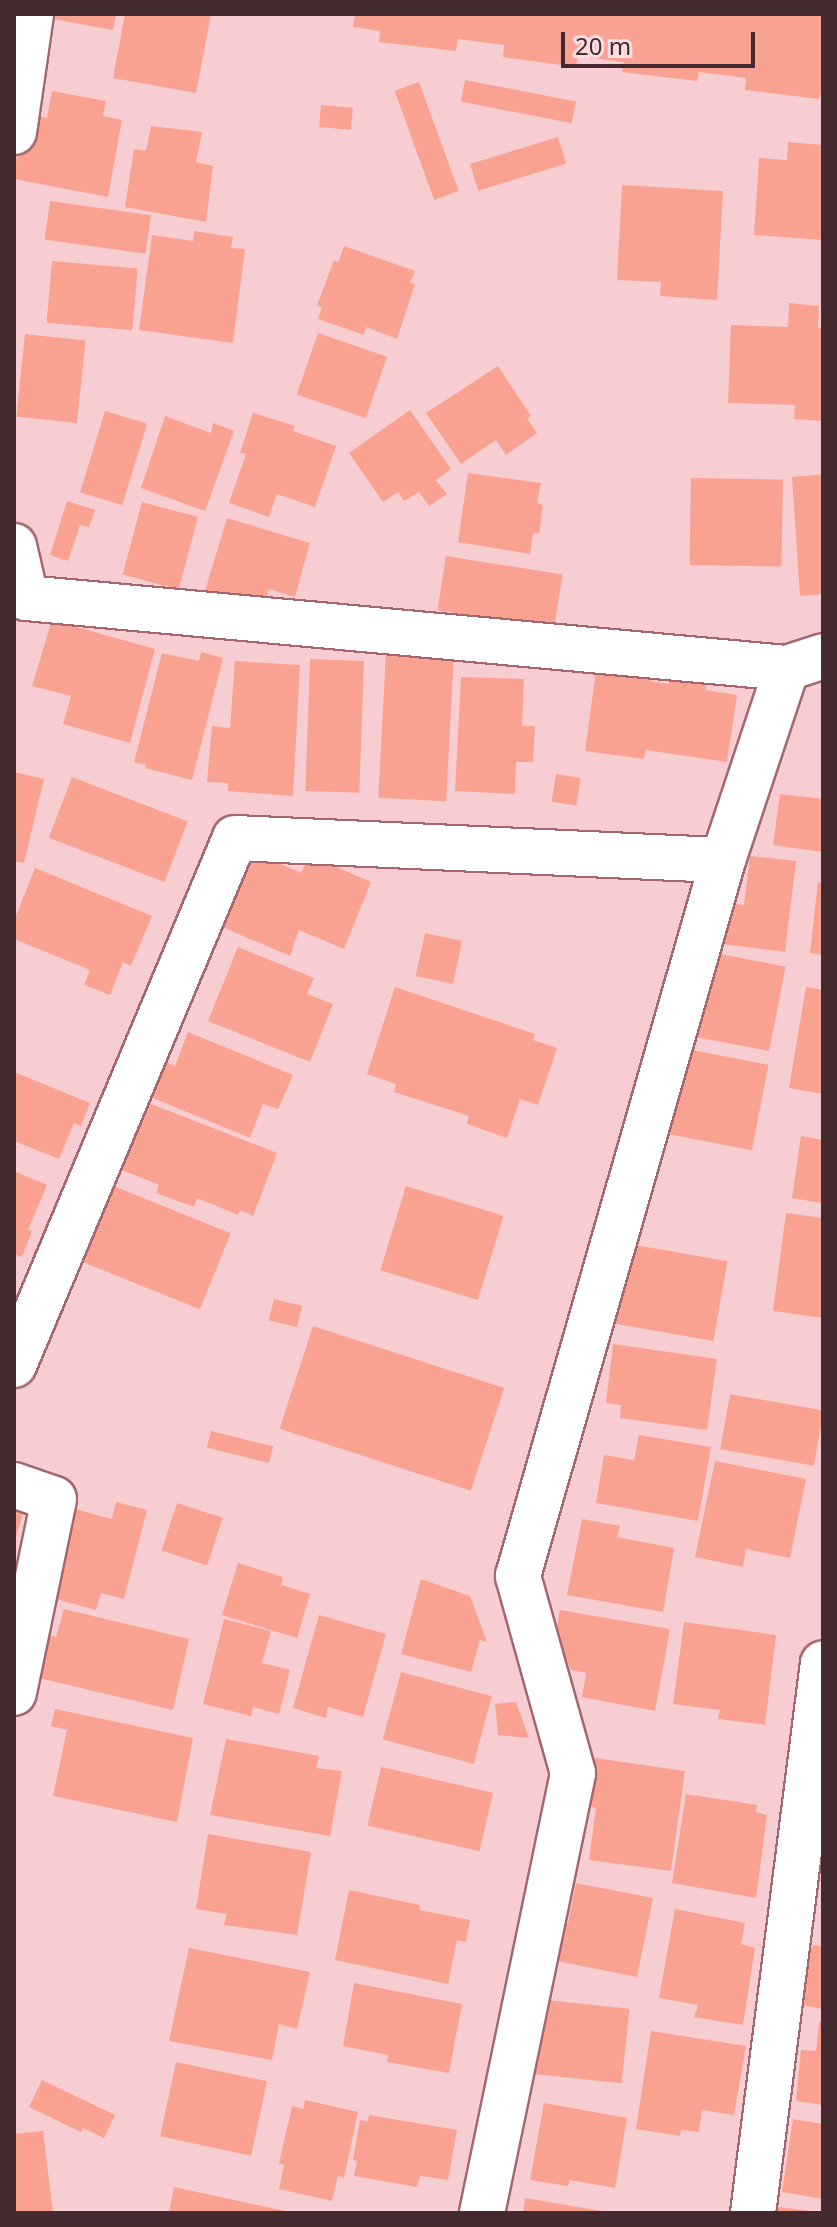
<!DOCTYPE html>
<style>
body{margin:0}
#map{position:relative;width:837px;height:2227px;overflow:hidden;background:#f7cdd1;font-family:"Noto Sans",sans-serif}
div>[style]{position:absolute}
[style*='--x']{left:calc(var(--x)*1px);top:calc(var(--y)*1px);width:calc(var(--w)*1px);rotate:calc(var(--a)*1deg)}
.building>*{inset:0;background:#faa292;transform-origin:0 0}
.roads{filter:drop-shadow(2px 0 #a4676f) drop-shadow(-2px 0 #a4676f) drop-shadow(0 2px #a4676f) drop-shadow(0 -2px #a4676f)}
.minor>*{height:44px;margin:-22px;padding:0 22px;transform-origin:22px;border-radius:22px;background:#fff}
span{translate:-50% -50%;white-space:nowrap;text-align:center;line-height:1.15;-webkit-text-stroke:8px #fadee1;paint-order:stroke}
.frame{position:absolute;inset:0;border:16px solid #442a2e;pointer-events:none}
.scale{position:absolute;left:561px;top:32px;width:194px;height:36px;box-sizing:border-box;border:4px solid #442a2e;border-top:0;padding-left:10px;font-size:24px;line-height:28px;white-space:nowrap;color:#442a2e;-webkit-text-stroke:6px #fadee1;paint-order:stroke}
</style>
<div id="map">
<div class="building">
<i style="clip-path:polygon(43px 14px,116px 14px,113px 30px,42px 17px)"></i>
<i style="clip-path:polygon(125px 14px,211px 14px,196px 93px,113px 78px)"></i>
<i style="clip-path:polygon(355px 14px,823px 14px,823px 86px,819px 99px,745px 90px,746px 78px,699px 72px,697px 81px,622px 72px,624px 62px,578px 56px,576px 67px,503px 57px,504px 45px,458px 39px,456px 51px,379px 42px,380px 31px,353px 27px)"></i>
<i style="left:465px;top:80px;width:113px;height:22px;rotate:11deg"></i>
<i style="left:419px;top:82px;width:116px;height:26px;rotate:70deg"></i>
<i style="clip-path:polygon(52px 91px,106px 101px,103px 116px,122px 120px,108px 197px,14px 179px,22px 113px,47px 118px)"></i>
<i style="left:321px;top:105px;width:32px;height:22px;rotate:5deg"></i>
<i style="clip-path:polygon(151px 126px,202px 132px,196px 162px,213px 166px,206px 222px,125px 207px,134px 149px,146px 151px)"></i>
<i style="left:558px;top:137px;width:28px;height:92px;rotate:73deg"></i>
<i style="clip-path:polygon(788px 142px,823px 145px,823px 240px,754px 235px,759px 158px,787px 160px)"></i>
<i style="clip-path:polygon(622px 185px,723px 191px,717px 300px,660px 296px,661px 282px,617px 280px)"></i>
<i style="left:50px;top:201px;width:102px;height:39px;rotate:8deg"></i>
<i style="clip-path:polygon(194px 231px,233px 237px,231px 248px,245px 249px,233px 343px,139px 330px,152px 235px,193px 241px)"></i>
<i style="clip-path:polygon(344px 246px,415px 271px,410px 283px,415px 284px,397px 339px,366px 327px,364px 335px,318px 319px,322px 307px,317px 306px,334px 260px,338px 263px)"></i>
<i style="left:52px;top:261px;width:86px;height:62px;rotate:5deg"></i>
<i style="clip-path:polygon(789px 303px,819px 306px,818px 328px,823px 328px,823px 421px,794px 419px,795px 405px,728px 403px,731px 325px,788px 327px)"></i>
<i style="left:318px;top:333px;width:73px;height:65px;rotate:19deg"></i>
<i style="left:25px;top:334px;width:61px;height:83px;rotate:6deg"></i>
<i style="clip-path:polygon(498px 366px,531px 416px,527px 418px,537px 433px,506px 455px,496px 440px,461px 464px,426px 413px)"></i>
<i style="clip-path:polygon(410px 410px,451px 469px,436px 480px,447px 494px,429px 506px,419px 492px,404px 501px,398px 492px,383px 502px,349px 453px)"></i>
<i style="left:105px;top:411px;width:44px;height:85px;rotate:17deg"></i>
<i style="clip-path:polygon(253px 413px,295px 426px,293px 431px,336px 446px,315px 507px,277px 494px,269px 517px,229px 503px,246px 454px,240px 453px)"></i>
<i style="clip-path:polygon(165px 416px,211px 433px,213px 423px,234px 431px,205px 511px,141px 488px)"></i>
<i style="clip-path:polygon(468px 473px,541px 483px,537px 503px,543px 505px,539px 534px,533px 533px,530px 554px,458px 542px)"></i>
<i style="clip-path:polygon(823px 474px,823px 594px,800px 596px,792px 477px)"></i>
<i style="left:691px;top:478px;width:92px;height:87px;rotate:1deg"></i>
<i style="clip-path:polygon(67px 501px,95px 510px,89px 527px,80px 525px,68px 561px,50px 555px)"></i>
<i style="left:142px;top:502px;width:58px;height:75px;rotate:15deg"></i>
<i style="clip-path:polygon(227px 518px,310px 543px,295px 597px,269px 589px,265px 603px,201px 604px)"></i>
<i style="left:446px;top:556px;width:118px;height:55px;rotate:9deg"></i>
<i style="clip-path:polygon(52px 620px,155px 649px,130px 743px,63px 724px,71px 696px,32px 686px)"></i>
<i style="left:386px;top:651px;width:68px;height:147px;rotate:3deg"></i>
<i style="clip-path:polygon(201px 652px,223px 658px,192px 780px,145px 768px,146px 765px,134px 762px,162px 653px,199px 661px)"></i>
<i style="left:310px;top:659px;width:54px;height:132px;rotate:2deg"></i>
<i style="clip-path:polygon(235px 661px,300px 665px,293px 796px,228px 791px,228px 783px,207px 782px,212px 726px,230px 728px)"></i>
<i style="clip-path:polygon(597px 664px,652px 672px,650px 681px,669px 684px,670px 675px,706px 680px,706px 690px,737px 695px,727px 762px,646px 750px,644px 759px,585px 751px)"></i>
<i style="clip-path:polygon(461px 677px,524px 679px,522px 726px,535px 726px,533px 762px,516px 762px,515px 794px,455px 791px)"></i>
<i style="clip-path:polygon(14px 772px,44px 779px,24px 863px,14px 861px)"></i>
<i style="left:556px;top:774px;width:25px;height:28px;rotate:9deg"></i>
<i style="left:72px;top:777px;width:124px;height:65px;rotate:21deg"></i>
<i style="clip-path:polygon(780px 794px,823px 799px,823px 852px,773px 845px)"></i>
<i style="clip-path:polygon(245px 848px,301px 873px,309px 855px,371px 882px,344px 949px,299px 930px,290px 956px,213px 923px)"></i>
<i style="clip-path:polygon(750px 856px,796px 861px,785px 952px,714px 943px,727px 903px,744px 905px)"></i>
<i style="clip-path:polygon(35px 868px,152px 916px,131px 966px,123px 962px,110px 995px,84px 985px,90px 970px,14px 939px,14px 921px)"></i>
<i style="clip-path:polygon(818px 882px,823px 883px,823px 955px,810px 953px)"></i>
<i style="left:425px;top:933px;width:38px;height:44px;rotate:12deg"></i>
<i style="clip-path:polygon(238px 947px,314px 978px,307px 994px,333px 1004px,310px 1062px,208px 1021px)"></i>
<i style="left:710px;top:952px;width:77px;height:86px;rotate:11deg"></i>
<i style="clip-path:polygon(395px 987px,535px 1034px,533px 1040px,557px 1048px,538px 1105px,520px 1099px,507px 1138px,467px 1124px,469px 1116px,394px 1092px,396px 1084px,367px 1074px)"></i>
<i style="clip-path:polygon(806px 987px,823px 990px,823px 1094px,789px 1088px)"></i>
<i style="clip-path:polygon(188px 1032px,293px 1075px,278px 1109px,263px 1104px,250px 1138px,141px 1093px,156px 1058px,175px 1066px)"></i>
<i style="left:687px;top:1049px;width:83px;height:87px;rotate:11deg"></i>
<i style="clip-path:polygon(14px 1072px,90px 1103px,81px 1126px,74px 1123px,59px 1159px,14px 1141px)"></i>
<i style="clip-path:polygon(141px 1100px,277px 1153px,253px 1216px,240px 1210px,238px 1215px,197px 1198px,194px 1207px,156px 1193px,159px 1185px,122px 1170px,138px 1128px,131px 1126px)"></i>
<i style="clip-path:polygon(801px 1136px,823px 1140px,821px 1203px,792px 1198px)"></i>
<i style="clip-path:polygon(14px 1171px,47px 1185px,28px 1230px,32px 1231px,22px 1257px,14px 1254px)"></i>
<i style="left:111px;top:1185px;width:129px;height:82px;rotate:22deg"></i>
<i style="left:406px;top:1186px;width:102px;height:88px;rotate:17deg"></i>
<i style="clip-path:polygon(786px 1213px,823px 1218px,823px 1318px,773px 1311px)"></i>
<i style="left:624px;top:1243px;width:105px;height:81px;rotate:10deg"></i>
<i style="left:274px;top:1299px;width:29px;height:22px;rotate:14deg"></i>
<i style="left:313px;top:1326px;width:201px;height:108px;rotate:18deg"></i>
<i style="clip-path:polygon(613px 1344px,717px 1359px,707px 1430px,620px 1418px,621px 1405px,606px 1403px)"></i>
<i style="left:730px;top:1394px;width:95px;height:56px;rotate:10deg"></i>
<i style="left:211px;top:1431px;width:64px;height:17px;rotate:14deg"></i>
<i style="clip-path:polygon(639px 1435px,711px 1447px,698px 1521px,596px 1503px,604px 1455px,634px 1460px)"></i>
<i style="clip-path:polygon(715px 1461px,806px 1479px,790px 1558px,746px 1549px,743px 1567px,695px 1557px)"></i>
<i style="clip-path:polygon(116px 1502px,147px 1510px,124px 1599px,101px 1593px,96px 1610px,52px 1598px,75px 1509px,112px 1519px)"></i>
<i style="left:177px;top:1503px;width:48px;height:50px;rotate:18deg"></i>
<i style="clip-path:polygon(14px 1510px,23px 1513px,15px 1540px,14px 1540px)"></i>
<i style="clip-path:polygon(582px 1519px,620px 1526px,617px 1537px,674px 1548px,663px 1612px,567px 1595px)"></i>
<i style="clip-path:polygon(238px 1563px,283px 1577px,281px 1585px,310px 1594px,297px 1638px,222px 1615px)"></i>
<i style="clip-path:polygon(421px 1579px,470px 1596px,487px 1642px,480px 1640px,471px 1672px,401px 1654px)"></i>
<i style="clip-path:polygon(64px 1609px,189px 1639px,173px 1710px,31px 1676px,42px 1633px,56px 1637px)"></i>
<i style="clip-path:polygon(560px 1610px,670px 1629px,655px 1711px,582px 1697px,586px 1673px,571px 1670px,556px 1633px)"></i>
<i style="clip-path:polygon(319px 1615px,386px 1634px,363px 1717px,328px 1707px,326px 1718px,293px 1708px)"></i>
<i style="clip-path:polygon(224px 1619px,271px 1631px,262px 1663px,290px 1670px,279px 1714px,253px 1707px,251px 1716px,203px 1704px)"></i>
<i style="clip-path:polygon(684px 1622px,776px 1635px,765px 1725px,718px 1719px,720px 1710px,673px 1704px)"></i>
<i style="left:401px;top:1672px;width:94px;height:70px;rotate:15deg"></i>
<i style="clip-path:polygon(516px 1702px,529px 1738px,498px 1735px,495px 1704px)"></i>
<i style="clip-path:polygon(55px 1709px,193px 1738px,177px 1822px,53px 1796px,67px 1730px,51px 1726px)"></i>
<i style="clip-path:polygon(226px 1739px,319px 1756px,316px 1768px,342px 1771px,330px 1836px,210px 1815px)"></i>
<i style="clip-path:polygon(595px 1758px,685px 1771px,671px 1871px,589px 1860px,596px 1808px,588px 1806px)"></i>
<i style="left:381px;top:1767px;width:115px;height:60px;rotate:13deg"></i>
<i style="clip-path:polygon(686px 1794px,757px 1805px,756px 1812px,767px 1815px,756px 1898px,672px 1883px)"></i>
<i style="clip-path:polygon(208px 1834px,311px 1852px,297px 1935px,224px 1925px,227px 1914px,196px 1909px)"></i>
<i style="clip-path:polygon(576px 1883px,653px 1898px,637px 1977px,547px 1959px,554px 1921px,568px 1923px)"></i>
<i style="clip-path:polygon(349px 1890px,420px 1905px,419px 1910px,470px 1920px,466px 1942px,457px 1940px,448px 1984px,335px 1960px)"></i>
<i style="clip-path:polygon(675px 1909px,745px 1923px,741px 1944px,755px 1948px,743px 2025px,694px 2017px,698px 2005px,659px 1998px)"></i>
<i style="clip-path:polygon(812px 1945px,823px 1946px,823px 2009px,801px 2005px)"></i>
<i style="clip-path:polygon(189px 1948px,310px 1972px,297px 2029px,279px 2024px,272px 2060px,169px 2041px)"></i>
<i style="clip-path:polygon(354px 1983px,462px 2004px,449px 2073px,387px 2062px,388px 2055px,343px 2046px)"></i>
<i style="left:537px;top:1999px;width:93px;height:75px;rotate:6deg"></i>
<i style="clip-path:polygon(819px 2022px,823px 2022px,823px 2105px,796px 2101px,801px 2050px,816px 2051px)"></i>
<i style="clip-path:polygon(651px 2031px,746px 2046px,734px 2115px,702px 2110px,699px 2132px,681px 2130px,680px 2136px,636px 2129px)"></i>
<i style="left:176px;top:2062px;width:93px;height:76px;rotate:12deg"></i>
<i style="clip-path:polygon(42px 2080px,115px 2115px,104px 2138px,83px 2128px,81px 2132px,29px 2107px)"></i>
<i style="clip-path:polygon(305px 2100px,358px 2112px,344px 2178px,338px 2176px,332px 2201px,279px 2189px,284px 2165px,279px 2164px,292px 2106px,303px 2109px)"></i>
<i style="clip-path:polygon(544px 2103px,627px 2118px,615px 2188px,570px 2180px,568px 2186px,530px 2180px)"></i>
<i style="clip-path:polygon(369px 2115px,457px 2130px,448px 2180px,420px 2176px,417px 2187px,354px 2176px,357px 2161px,353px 2160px,360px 2120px,368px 2121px)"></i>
<i style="clip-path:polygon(793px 2119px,823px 2124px,823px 2199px,782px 2192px)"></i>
<i style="clip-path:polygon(43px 2131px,53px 2213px,14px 2213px,14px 2134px)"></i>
<i style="clip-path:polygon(174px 2187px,290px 2212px,290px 2213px,169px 2213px)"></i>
<i style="clip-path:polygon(525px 2198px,602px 2211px,602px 2213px,523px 2213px)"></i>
<i style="clip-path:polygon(778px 2207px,811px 2211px,811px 2213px,777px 2213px)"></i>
</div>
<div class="roads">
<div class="minor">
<i style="--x:14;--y:132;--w:119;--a:-81.8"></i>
<i style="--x:14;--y:546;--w:53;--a:77"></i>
<i style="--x:26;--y:598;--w:764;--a:5.26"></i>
<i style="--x:14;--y:1365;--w:571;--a:-67.25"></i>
<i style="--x:235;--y:838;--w:488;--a:2.6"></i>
<i style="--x:14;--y:1485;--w:42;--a:19.3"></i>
<i style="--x:54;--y:1499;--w:198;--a:101.7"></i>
<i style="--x:482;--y:2213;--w:449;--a:-78.3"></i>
<i style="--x:573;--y:1773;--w:205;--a:-105.6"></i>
<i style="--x:518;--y:1576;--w:745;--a:-74.02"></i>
<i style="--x:723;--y:860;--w:202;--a:-71.6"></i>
<i style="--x:787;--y:668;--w:38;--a:-18"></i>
<i style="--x:753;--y:2213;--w:554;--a:-82.75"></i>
</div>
</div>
<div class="frame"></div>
<div class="scale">20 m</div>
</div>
